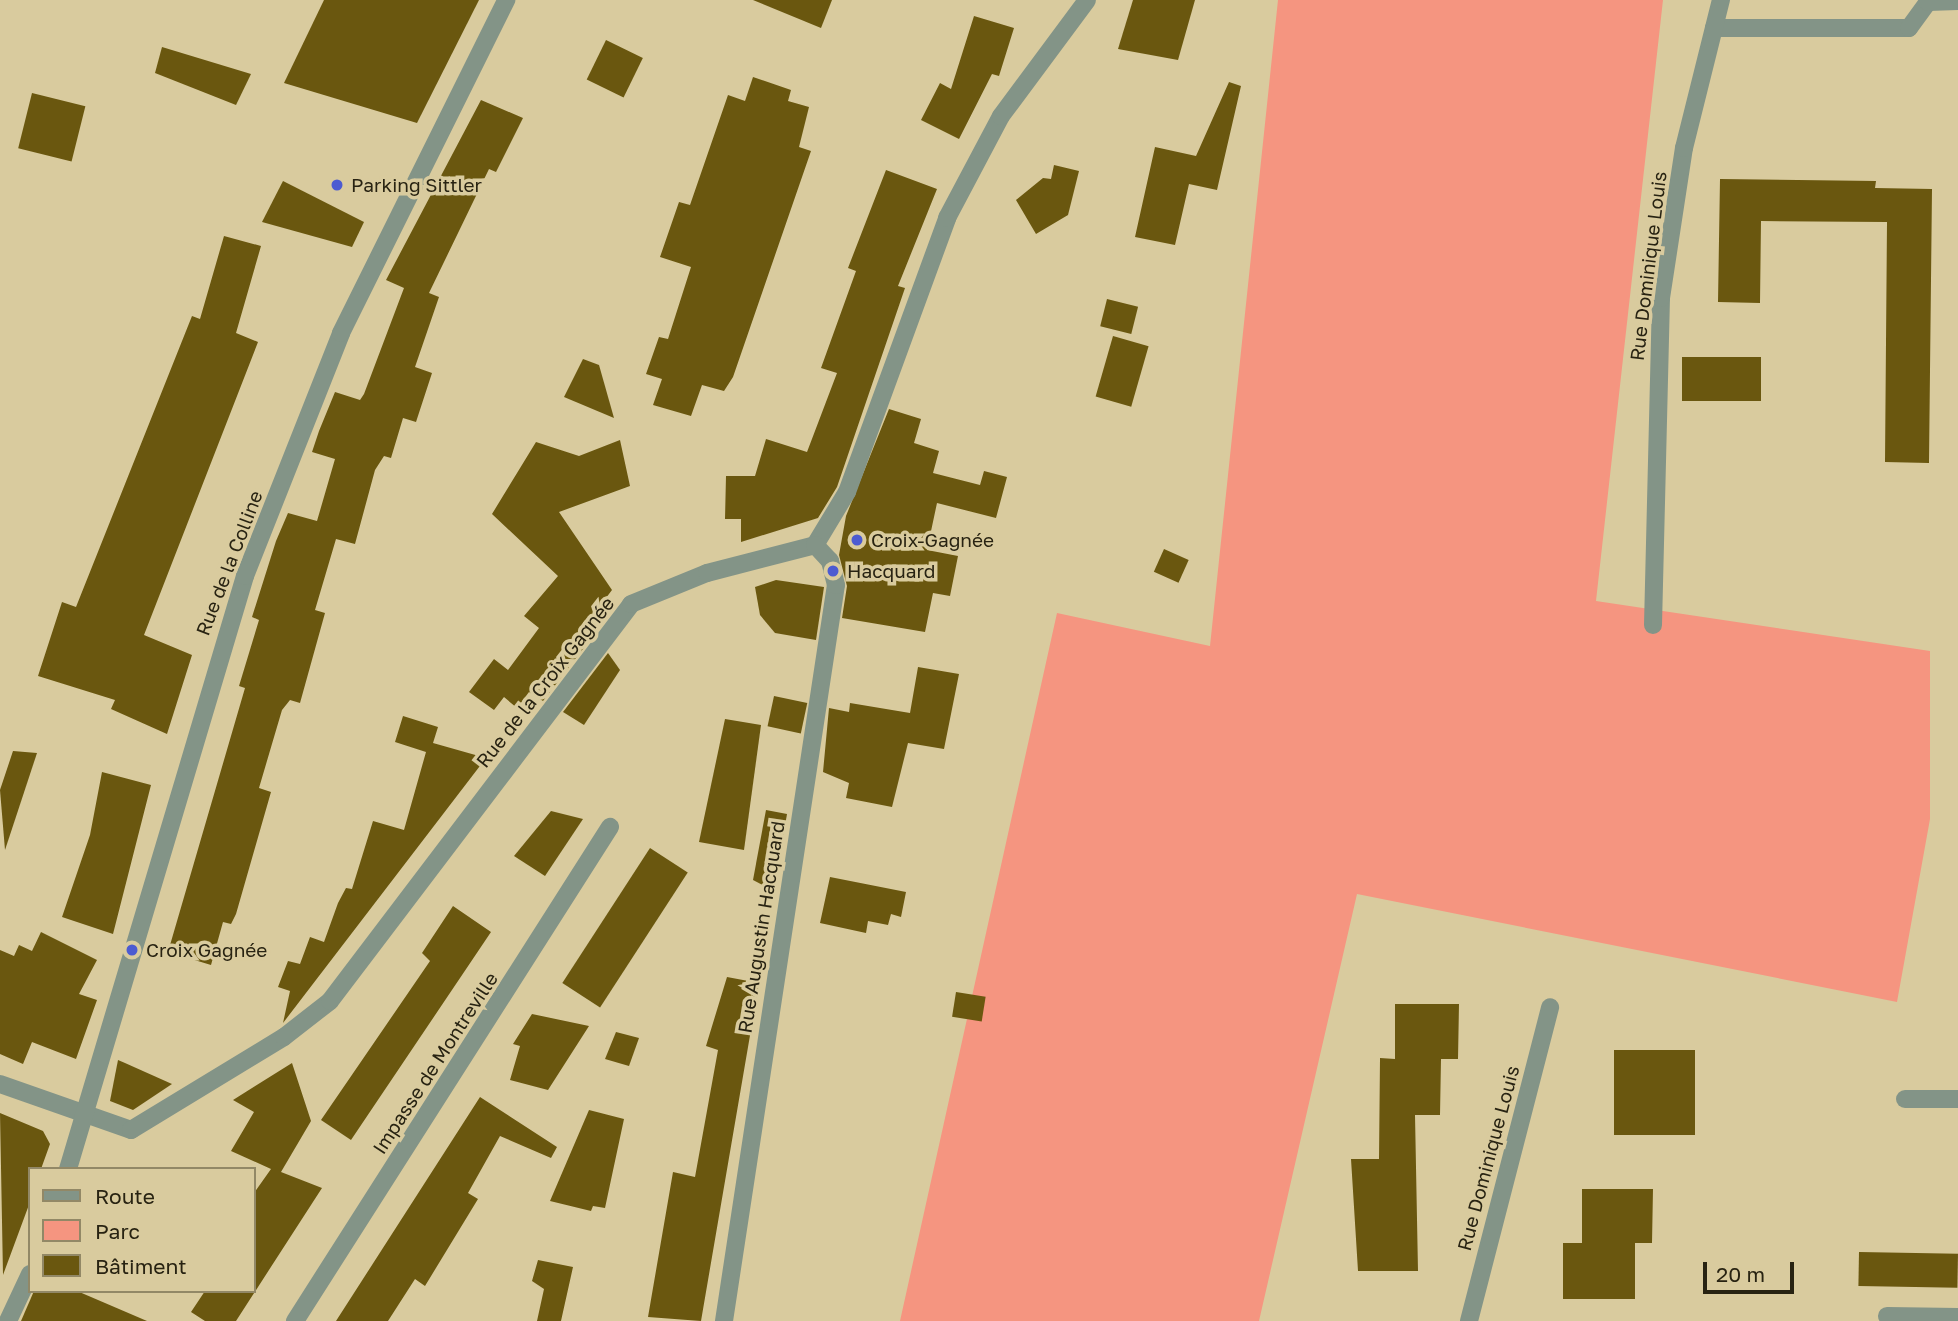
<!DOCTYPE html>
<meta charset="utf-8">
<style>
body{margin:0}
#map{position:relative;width:1958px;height:1321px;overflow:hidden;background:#d9cb9e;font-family:"Golos Text",sans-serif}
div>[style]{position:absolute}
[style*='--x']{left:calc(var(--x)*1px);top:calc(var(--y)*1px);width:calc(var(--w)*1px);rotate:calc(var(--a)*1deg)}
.green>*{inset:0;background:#f59580}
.building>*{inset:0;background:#6a570f;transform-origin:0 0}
.street>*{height:18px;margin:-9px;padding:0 9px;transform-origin:9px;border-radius:9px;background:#839487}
.dots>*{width:19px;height:19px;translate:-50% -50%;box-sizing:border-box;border:4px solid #d9cb9e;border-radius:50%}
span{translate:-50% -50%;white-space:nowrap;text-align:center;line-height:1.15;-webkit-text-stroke:7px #d9cb9e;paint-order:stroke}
.poi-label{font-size:19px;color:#282312}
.left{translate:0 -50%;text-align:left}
.street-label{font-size:19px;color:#282312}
.legend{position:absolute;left:28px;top:1167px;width:228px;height:126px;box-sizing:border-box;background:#d9cb9e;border:2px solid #928866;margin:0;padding:9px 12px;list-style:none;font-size:21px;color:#282312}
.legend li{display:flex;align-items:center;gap:14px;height:35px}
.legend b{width:35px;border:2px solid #928866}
.scale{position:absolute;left:1703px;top:1262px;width:91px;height:32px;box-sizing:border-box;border:4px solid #282312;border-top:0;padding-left:9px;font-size:21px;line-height:24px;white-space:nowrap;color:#282312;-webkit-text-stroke:5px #d9cb9e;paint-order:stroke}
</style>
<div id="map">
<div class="green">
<i style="clip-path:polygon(1278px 0,1663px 0,1596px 601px,1930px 651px,1930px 819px,1897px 1002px,1357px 894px,1259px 1321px,900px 1321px,1057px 613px,1210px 646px)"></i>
</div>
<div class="building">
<i style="clip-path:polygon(324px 0,479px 0,417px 123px,284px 83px)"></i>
<i style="clip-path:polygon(753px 0,832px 0,821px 28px)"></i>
<i style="clip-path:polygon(1133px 0,1195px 0,1178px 60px,1118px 49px)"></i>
<i style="clip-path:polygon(974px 16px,1014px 28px,999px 76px,992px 74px,959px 139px,921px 120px,940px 83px,951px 89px)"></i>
<i style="left:606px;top:40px;width:41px;height:44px;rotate:26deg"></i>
<i style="clip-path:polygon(162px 47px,251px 74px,236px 105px,155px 73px)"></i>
<i style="clip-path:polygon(753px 77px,791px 90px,788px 101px,809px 107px,799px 147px,811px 151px,733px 377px,724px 391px,702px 385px,691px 416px,653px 405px,662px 379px,646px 374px,659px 337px,668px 339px,691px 267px,660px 257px,679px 202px,690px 205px,728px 95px,745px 101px)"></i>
<i style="clip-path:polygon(1229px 82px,1241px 86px,1217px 190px,1189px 184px,1175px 245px,1135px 237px,1155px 147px,1196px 156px)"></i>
<i style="left:32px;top:93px;width:55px;height:57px;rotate:14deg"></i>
<i style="clip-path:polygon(481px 100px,523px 118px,496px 172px,489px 169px,429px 293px,439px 297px,415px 367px,432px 373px,416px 422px,403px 418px,391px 458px,384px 456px,375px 470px,355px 544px,336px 539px,315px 610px,325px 613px,300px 703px,290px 700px,282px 710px,259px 788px,271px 792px,236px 914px,231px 924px,223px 922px,211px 965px,168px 952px,245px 688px,239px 686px,259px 620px,252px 617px,276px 541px,288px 513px,317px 521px,335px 459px,312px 452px,319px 431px,335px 392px,360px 400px,364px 394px,404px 288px,386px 280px)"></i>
<i style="clip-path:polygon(1054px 165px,1079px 171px,1068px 215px,1036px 234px,1016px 200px,1043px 178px,1051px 179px)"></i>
<i style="clip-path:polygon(886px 170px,937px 189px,898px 286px,905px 288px,837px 487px,818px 518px,741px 542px,741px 519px,725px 519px,726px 476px,755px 476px,766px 439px,807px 452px,837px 373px,821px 368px,856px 271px,848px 268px)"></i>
<i style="clip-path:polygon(1720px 179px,1876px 181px,1875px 188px,1932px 189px,1929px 463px,1885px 462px,1887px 222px,1761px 221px,1760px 303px,1718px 302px)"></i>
<i style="clip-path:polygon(283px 181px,364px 222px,352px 247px,262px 222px)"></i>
<i style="clip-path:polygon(224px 236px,261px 246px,236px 333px,258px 342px,144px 635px,192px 655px,167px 734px,111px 709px,115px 700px,38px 676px,62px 602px,76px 607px,192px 316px,200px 319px)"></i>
<i style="left:1107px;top:299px;width:32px;height:28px;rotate:14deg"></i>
<i style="left:1113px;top:336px;width:37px;height:63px;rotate:16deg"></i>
<i style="left:1682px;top:357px;width:79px;height:44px"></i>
<i style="clip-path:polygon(583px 359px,599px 365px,614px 418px,564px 397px)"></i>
<i style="clip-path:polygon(889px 409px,921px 419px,914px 443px,939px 451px,933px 473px,980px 485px,984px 471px,1007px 477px,996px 518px,937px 503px,927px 550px,958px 556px,950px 596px,933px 593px,925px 632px,842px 618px,847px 586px,839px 555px,846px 516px)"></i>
<i style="clip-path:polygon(620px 440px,630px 486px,559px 512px,612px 590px,578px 635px,589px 641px,543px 701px,529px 692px,517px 708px,504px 697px,494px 710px,469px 692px,494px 659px,508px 670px,539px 628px,524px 616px,558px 576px,492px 514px,536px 442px,579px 456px)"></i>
<i style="left:1164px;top:549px;width:27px;height:25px;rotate:24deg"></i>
<i style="clip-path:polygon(776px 580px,824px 587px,816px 640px,775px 633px,760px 615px,755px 587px)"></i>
<i style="clip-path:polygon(608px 653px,620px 670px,584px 725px,563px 712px)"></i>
<i style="clip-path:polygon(918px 667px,959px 674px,944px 749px,908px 743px,892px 807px,846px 798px,849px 783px,823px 772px,829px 708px,849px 712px,850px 703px,910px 713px)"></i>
<i style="left:774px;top:696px;width:34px;height:31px;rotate:12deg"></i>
<i style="clip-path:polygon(403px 716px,438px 727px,433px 743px,486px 758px,283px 1023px,290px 991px,278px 987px,288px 961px,300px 964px,310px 937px,324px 942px,338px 903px,346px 888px,352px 889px,373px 821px,404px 830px,426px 752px,395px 742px)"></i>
<i style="clip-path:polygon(725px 719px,761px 725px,744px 850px,699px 842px)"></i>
<i style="clip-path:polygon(13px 751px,37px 753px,5px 850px,0 790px)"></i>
<i style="clip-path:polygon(102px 772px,151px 785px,113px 934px,62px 917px,90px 835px)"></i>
<i style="clip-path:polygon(766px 810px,787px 814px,774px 891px,753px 880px)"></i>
<i style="clip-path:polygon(551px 811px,583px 819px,545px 876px,514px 856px)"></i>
<i style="left:650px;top:848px;width:45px;height:161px;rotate:33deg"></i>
<i style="clip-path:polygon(830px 877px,906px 892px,901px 917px,891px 914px,888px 925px,868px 921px,866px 933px,820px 923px)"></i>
<i style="clip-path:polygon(453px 906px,491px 932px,351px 1140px,321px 1120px,430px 961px,422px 953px)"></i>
<i style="clip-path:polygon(41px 932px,97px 960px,79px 994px,97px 1000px,76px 1059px,32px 1042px,23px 1064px,0 1054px,0 950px,14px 956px,19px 945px,32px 951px)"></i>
<i style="clip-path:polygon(727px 977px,759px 983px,701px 1321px,648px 1317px,673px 1172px,695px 1177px,718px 1050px,706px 1046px)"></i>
<i style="left:956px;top:992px;width:30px;height:25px;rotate:9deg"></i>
<i style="clip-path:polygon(1395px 1004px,1459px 1004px,1458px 1059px,1441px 1059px,1440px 1115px,1415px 1115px,1418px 1271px,1358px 1271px,1351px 1159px,1379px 1159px,1380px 1058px,1395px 1059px)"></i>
<i style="clip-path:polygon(532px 1014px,589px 1026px,548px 1090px,510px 1080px,520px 1046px,513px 1044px)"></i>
<i style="clip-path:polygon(616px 1032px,639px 1038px,629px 1066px,605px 1059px)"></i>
<i style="left:1695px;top:1050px;width:85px;height:81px;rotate:90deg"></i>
<i style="clip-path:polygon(118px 1060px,125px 1063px,172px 1084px,133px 1110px,110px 1101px)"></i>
<i style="clip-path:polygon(292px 1063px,311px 1121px,281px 1172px,322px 1188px,236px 1321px,205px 1321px,191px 1312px,205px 1291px,254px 1291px,254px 1193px,271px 1169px,231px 1151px,254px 1112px,233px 1100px)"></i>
<i style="clip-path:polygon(480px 1097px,557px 1147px,551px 1158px,500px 1136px,468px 1193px,478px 1199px,425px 1286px,415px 1279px,388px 1321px,336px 1321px)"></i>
<i style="clip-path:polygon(589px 1110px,624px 1119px,605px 1208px,593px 1206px,591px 1211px,550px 1201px)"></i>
<i style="clip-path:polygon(0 1113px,43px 1131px,50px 1144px,41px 1169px,30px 1169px,30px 1202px,3px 1275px)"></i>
<i style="clip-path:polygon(1582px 1189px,1653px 1189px,1652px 1243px,1635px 1243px,1635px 1299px,1563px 1299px,1563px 1243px,1582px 1243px)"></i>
<i style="left:1859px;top:1252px;width:99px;height:34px;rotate:1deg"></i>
<i style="clip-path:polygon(538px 1260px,573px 1267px,561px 1321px,537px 1321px,544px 1289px,532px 1281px)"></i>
<i style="clip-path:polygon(34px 1291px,77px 1291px,147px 1321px,21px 1321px)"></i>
</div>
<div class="street">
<i style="--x:1714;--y:28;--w:195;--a:0"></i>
<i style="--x:1909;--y:28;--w:32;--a:-54"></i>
<i style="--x:1928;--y:2;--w:30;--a:-2"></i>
<i style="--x:1653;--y:625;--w:327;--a:-88.6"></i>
<i style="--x:1661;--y:298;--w:152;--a:-81.3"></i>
<i style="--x:1684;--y:148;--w:153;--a:-76"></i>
<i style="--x:0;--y:1084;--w:139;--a:19.3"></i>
<i style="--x:131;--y:1130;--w:179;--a:-31.3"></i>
<i style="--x:284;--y:1037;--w:58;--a:-38"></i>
<i style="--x:330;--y:1001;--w:498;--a:-52.8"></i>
<i style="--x:631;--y:604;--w:82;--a:-22.2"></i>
<i style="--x:707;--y:573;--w:112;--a:-14.5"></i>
<i style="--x:815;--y:545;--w:62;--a:-58.9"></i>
<i style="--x:847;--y:492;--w:292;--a:-69.9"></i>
<i style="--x:947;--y:218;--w:115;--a:-62.1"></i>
<i style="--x:1001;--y:116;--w:144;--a:-53.4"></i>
<i style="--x:1905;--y:1099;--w:53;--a:0"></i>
<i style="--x:68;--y:1169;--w:619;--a:-73.38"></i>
<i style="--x:245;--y:576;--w:261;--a:-68.4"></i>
<i style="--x:341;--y:333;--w:372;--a:-63.6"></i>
<i style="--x:1887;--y:1316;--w:71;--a:0.8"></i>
<i style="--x:8;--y:1321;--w:52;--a:-64.9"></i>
<i style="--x:295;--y:1321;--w:586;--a:-57.48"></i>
<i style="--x:724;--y:1321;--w:744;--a:-81.35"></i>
<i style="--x:836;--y:585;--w:25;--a:-104"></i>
<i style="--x:830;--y:561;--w:22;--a:-133"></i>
<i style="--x:1469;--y:1321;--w:324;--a:-75.5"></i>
</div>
<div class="dots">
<i style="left:337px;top:185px;background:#4c5bd1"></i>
<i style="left:857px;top:540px;background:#4c5bd1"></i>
<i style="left:833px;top:571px;background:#4c5bd1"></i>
<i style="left:132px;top:950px;background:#4c5bd1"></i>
</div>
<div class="poi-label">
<span class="left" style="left:351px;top:185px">Parking Sittler</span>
<span class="left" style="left:871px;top:540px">Croix-Gagnée</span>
<span class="left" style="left:847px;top:571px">Hacquard</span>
<span class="left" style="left:146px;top:950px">Croix Gagnée</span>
</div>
<div class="street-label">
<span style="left:1648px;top:266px;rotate:-83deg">Rue Dominique Louis</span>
<span style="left:229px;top:563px;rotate:-69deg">Rue de la Colline</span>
<span style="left:545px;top:682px;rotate:-52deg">Rue de la Croix Gagnée</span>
<span style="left:761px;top:927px;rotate:-81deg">Rue Augustin Hacquard</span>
<span style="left:435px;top:1063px;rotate:-57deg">Impasse de Montreville</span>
<span style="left:1488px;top:1158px;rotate:-75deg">Rue Dominique Louis</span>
</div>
<ul class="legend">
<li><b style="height:9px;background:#839487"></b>Route</li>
<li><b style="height:19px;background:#f59580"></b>Parc</li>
<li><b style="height:19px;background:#6a570f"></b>Bâtiment</li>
</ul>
<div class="scale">20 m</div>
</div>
